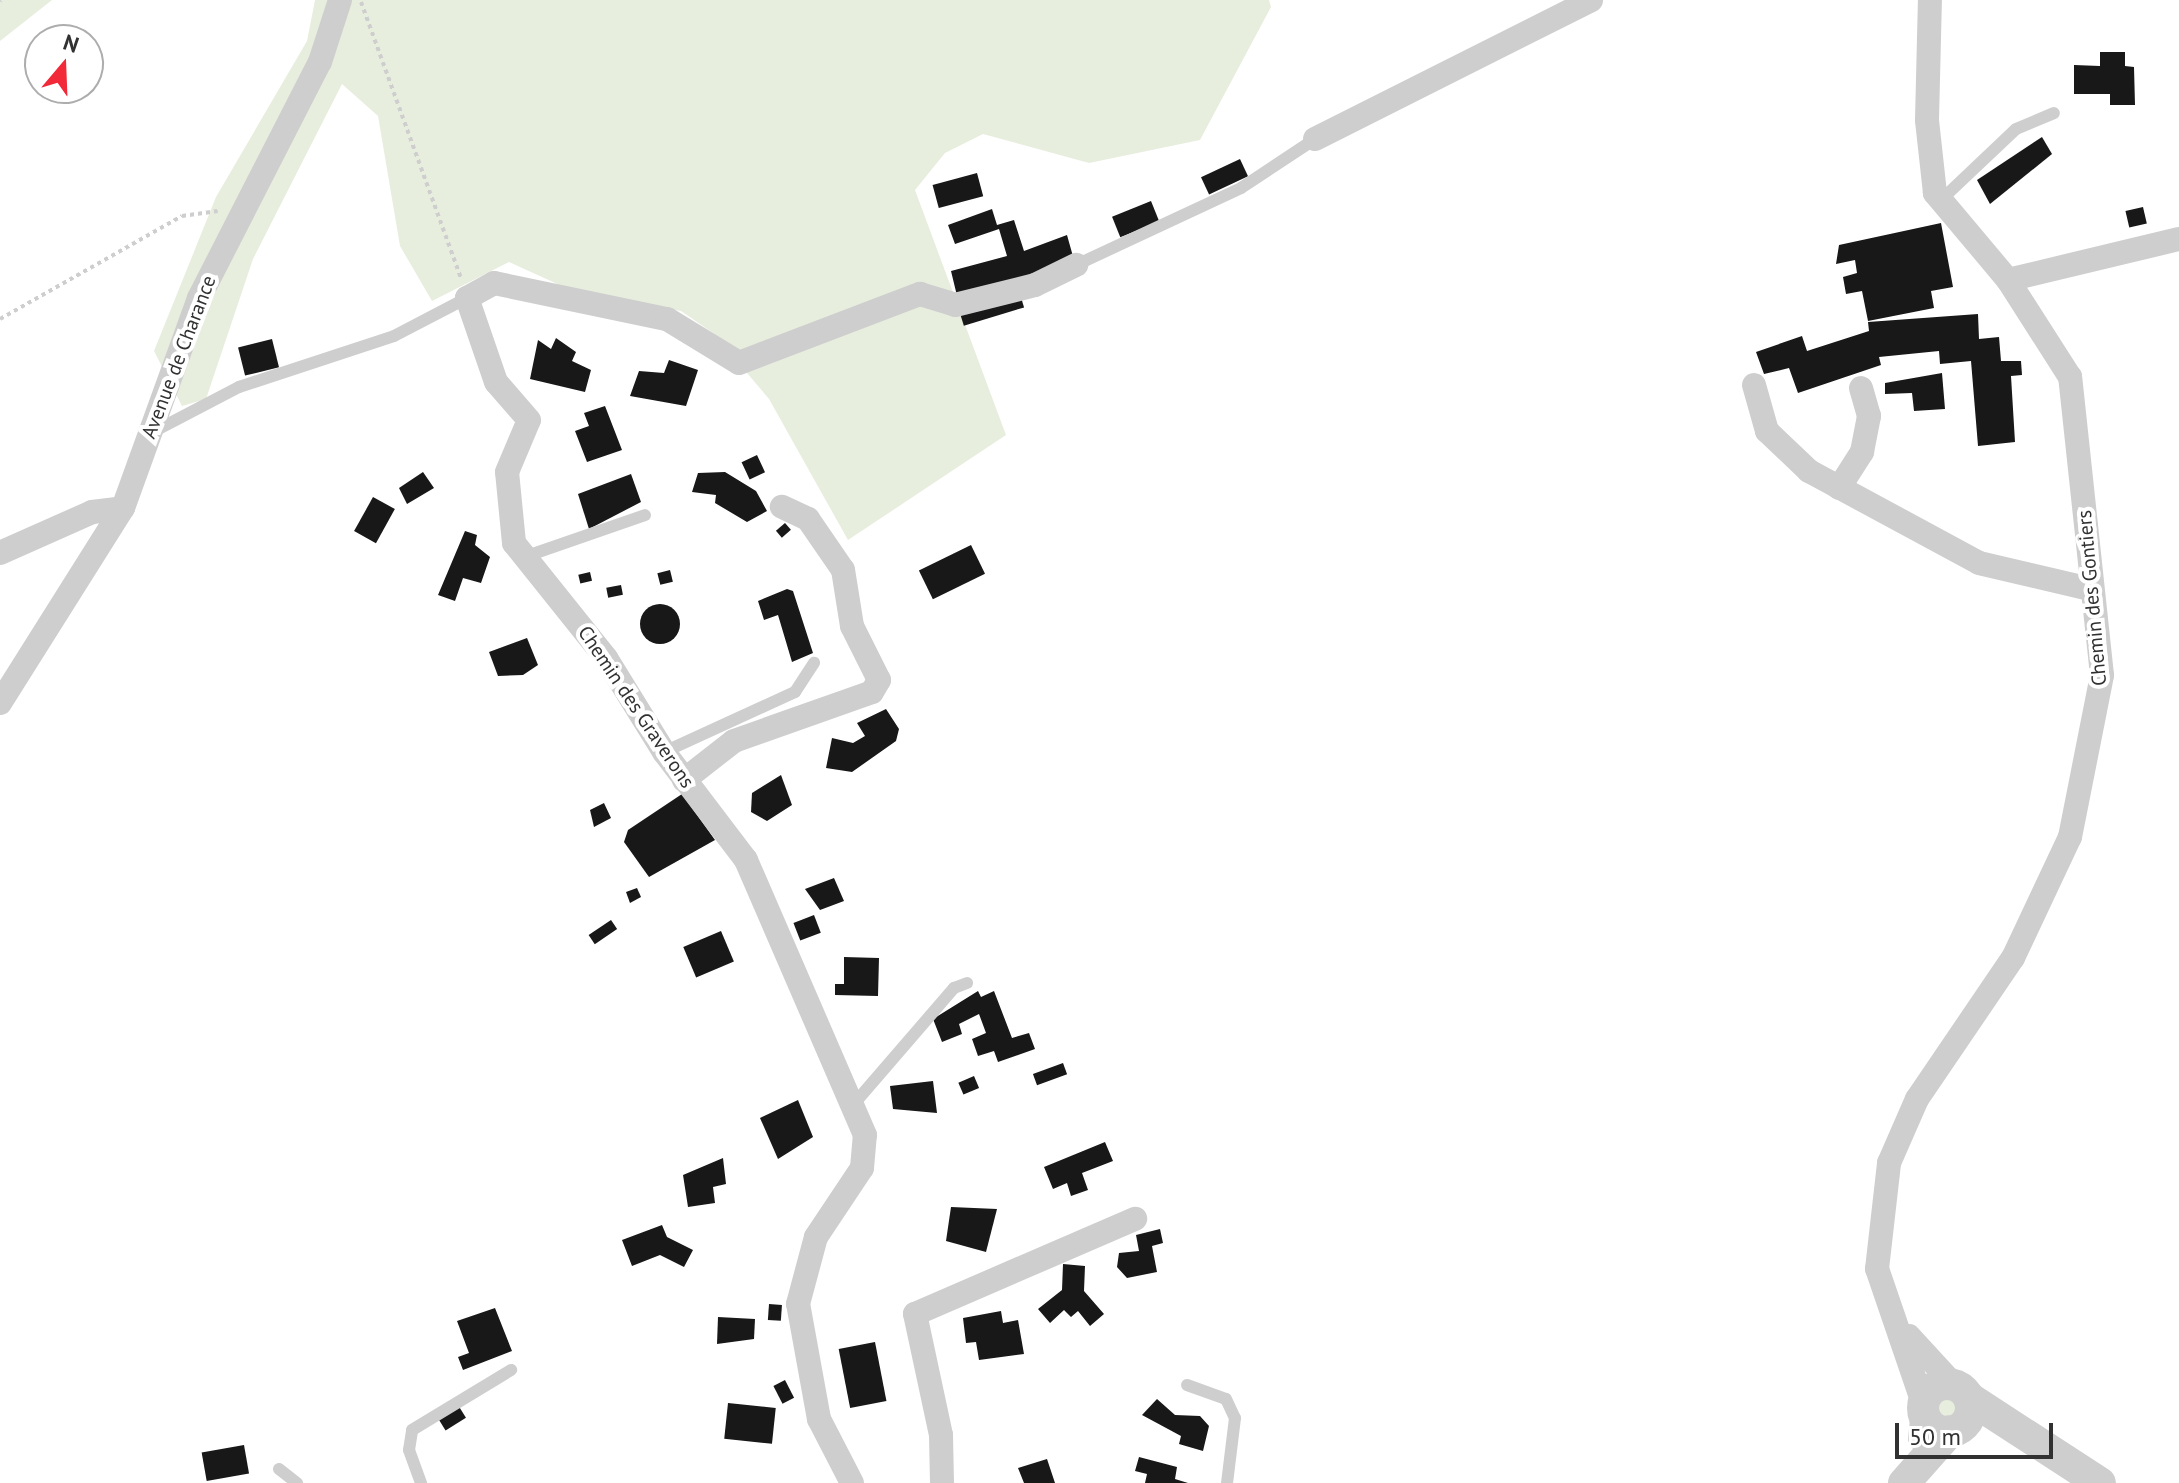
<!DOCTYPE html>
<style>
body{margin:0}
#map{position:relative;width:2179px;height:1483px;overflow:hidden;background:#fff;font-family:"PT Sans",sans-serif}
div>[style]{position:absolute}
[style*='--x']{left:calc(var(--x)*1px);top:calc(var(--y)*1px);width:calc(var(--w)*1px);rotate:calc(var(--a)*1deg)}
.green>*{inset:0;background:#e7eede}
.round{border-radius:50%}
.building>*{inset:0;background:#181818;transform-origin:0 0}
.path>*{height:4px;margin-top:-2px;transform-origin:0;background:repeating-linear-gradient(90deg,#cecece 0 4px,transparent 0 8px)}
.service>*{height:12px;margin:-6px;padding:0 6px;transform-origin:6px;border-radius:6px;background:#cecece}
.minor>*{height:24px;margin:-12px;padding:0 12px;transform-origin:12px;border-radius:12px;background:#cecece}
.tertiary>*{height:32px;margin:-16px;padding:0 16px;transform-origin:16px;border-radius:16px;background:#cecece}
.tertiary>.ring{margin:-16px;padding:0;box-sizing:content-box;background:none;border:32px solid #cecece;border-radius:50%}
span{translate:-50% -50%;white-space:nowrap;text-align:center;line-height:1.15;-webkit-text-stroke:8px #fff;paint-order:stroke}
.street-label{font-size:20px;color:#313131}
.north{position:absolute;left:24px;top:24px;width:80px;height:80px;box-sizing:border-box;background:#fff;border:2px solid #adadad;border-radius:50%;rotate:19deg;font-size:22px;font-weight:700;line-height:32px;text-align:center;color:#313131}
.north::after{content:'';display:block;margin:auto;width:28px;height:36px;background:#f12938;clip-path:polygon(50% 0,100% 100%,50% 72%,0 100%)}
.scale{position:absolute;left:1895px;top:1423px;width:158px;height:36px;box-sizing:border-box;border:4px solid #313131;border-top:0;padding-left:10px;font-size:24px;line-height:28px;white-space:nowrap;color:#313131;-webkit-text-stroke:6px #fff;paint-order:stroke}
</style>
<div id="map">
<div class="green">
<i style="clip-path:polygon(0 0,52px 0,0 41px)"></i>
<i style="clip-path:polygon(315px 0,1269px 0,1271px 7px,1200px 140px,1089px 163px,983px 134px,945px 153px,915px 190px,1006px 435px,848px 540px,769px 399px,713px 333px,681px 311px,575px 292px,509px 262px,432px 301px,400px 246px,378px 116px,342px 84px,253px 259px,206px 399px,182px 406px,154px 351px,216px 197px,307px 41px)"></i>
<i class="round" style="left:1932px;top:1394px;width:28px;height:28px"></i>
</div>
<div class="building">
<i style="clip-path:polygon(2100px 52px,2125px 52px,2125px 66px,2134px 67px,2135px 105px,2110px 105px,2110px 94px,2074px 94px,2074px 65px,2100px 66px)"></i>
<i style="clip-path:polygon(2042px 137px,2052px 154px,1990px 204px,1977px 180px)"></i>
<i style="left:1240px;top:159px;width:19px;height:43px;rotate:65deg"></i>
<i style="left:977px;top:173px;width:24px;height:46px;rotate:75deg"></i>
<i style="left:1151px;top:201px;width:22px;height:42px;rotate:68deg"></i>
<i style="left:2143px;top:207px;width:17px;height:18px;rotate:77deg"></i>
<i style="clip-path:polygon(992px 209px,997px 225px,1014px 220px,1024px 251px,1067px 235px,1074px 260px,958px 300px,951px 271px,1007px 256px,999px 229px,955px 244px,948px 225px)"></i>
<i style="clip-path:polygon(1941px 223px,1953px 287px,1931px 291px,1934px 308px,1868px 321px,1862px 291px,1846px 294px,1843px 277px,1857px 273px,1855px 260px,1836px 264px,1839px 245px)"></i>
<i style="left:1020px;top:294px;width:14px;height:63px;rotate:73deg"></i>
<i style="clip-path:polygon(1978px 314px,1979px 339px,1999px 337px,2001px 361px,2021px 361px,2022px 375px,2011px 376px,2015px 442px,1978px 446px,1971px 361px,1940px 364px,1939px 351px,1879px 357px,1881px 365px,1798px 393px,1789px 368px,1764px 374px,1756px 352px,1802px 336px,1807px 351px,1869px 331px,1868px 322px)"></i>
<i style="clip-path:polygon(556px 338px,576px 352px,572px 361px,591px 370px,585px 392px,530px 379px,538px 340px,551px 349px)"></i>
<i style="left:272px;top:339px;width:29px;height:35px;rotate:76deg"></i>
<i style="clip-path:polygon(669px 360px,698px 370px,686px 406px,630px 396px,639px 371px,664px 373px)"></i>
<i style="clip-path:polygon(1942px 373px,1945px 409px,1914px 411px,1912px 393px,1885px 394px,1885px 383px)"></i>
<i style="clip-path:polygon(605px 406px,622px 450px,587px 462px,575px 431px,589px 426px,584px 413px)"></i>
<i style="left:757px;top:455px;width:19px;height:17px;rotate:65deg"></i>
<i style="clip-path:polygon(423px 472px,434px 488px,407px 504px,399px 488px)"></i>
<i style="clip-path:polygon(725px 472px,756px 491px,767px 511px,747px 522px,715px 503px,716px 495px,692px 492px,698px 473px)"></i>
<i style="clip-path:polygon(631px 474px,641px 502px,589px 529px,578px 494px)"></i>
<i style="left:373px;top:497px;width:25px;height:39px;rotate:29deg"></i>
<i style="left:785px;top:523px;width:9px;height:12px;rotate:49deg"></i>
<i style="clip-path:polygon(465px 531px,477px 535px,475px 545px,490px 557px,481px 583px,463px 578px,455px 601px,438px 595px)"></i>
<i style="left:971px;top:545px;width:32px;height:58px;rotate:64deg"></i>
<i style="left:670px;top:570px;width:12px;height:13px;rotate:76deg"></i>
<i style="left:590px;top:572px;width:9px;height:12px;rotate:77deg"></i>
<i style="left:621px;top:585px;width:10px;height:15px;rotate:79deg"></i>
<i style="clip-path:polygon(787px 589px,793px 591px,813px 653px,792px 662px,778px 615px,764px 620px,758px 601px)"></i>
<i class="round" style="left:640px;top:604px;width:40px;height:40px"></i>
<i style="clip-path:polygon(527px 638px,538px 665px,523px 675px,498px 676px,489px 652px)"></i>
<i style="clip-path:polygon(886px 709px,899px 729px,896px 741px,852px 772px,826px 768px,832px 738px,853px 743px,865px 736px,857px 723px)"></i>
<i style="clip-path:polygon(781px 775px,792px 805px,767px 821px,751px 812px,752px 793px)"></i>
<i style="clip-path:polygon(682px 794px,715px 840px,649px 877px,624px 842px,628px 830px)"></i>
<i style="clip-path:polygon(604px 803px,611px 818px,594px 827px,590px 810px)"></i>
<i style="clip-path:polygon(834px 878px,844px 901px,820px 910px,805px 889px)"></i>
<i style="clip-path:polygon(637px 888px,641px 897px,630px 903px,626px 892px)"></i>
<i style="left:814px;top:915px;width:19px;height:22px;rotate:69deg"></i>
<i style="left:611px;top:920px;width:11px;height:27px;rotate:56deg"></i>
<i style="left:721px;top:931px;width:33px;height:41px;rotate:67deg"></i>
<i style="clip-path:polygon(844px 957px,879px 958px,878px 996px,835px 995px,835px 984px,844px 984px)"></i>
<i style="clip-path:polygon(978px 991px,981px 997px,994px 991px,1012px 1038px,1029px 1033px,1035px 1049px,998px 1062px,994px 1051px,978px 1056px,972px 1039px,986px 1033px,979px 1014px,959px 1024px,962px 1034px,942px 1042px,933px 1019px)"></i>
<i style="left:1063px;top:1063px;width:12px;height:32px;rotate:70deg"></i>
<i style="left:974px;top:1076px;width:13px;height:17px;rotate:67deg"></i>
<i style="clip-path:polygon(933px 1081px,937px 1113px,893px 1109px,890px 1086px)"></i>
<i style="clip-path:polygon(798px 1100px,813px 1137px,778px 1159px,760px 1118px)"></i>
<i style="clip-path:polygon(1105px 1142px,1113px 1161px,1082px 1173px,1088px 1190px,1071px 1196px,1067px 1183px,1053px 1189px,1044px 1167px)"></i>
<i style="clip-path:polygon(723px 1158px,726px 1184px,713px 1187px,715px 1203px,688px 1207px,683px 1175px)"></i>
<i style="clip-path:polygon(951px 1207px,997px 1209px,986px 1252px,946px 1241px)"></i>
<i style="clip-path:polygon(662px 1225px,667px 1237px,693px 1250px,684px 1267px,660px 1255px,632px 1266px,622px 1240px)"></i>
<i style="clip-path:polygon(1160px 1229px,1163px 1243px,1152px 1246px,1157px 1272px,1127px 1278px,1117px 1267px,1119px 1253px,1139px 1251px,1136px 1235px)"></i>
<i style="clip-path:polygon(1063px 1264px,1085px 1266px,1084px 1291px,1104px 1314px,1090px 1326px,1078px 1311px,1071px 1317px,1064px 1310px,1050px 1323px,1038px 1309px,1062px 1290px)"></i>
<i style="left:769px;top:1304px;width:13px;height:16px;rotate:4deg"></i>
<i style="clip-path:polygon(495px 1308px,512px 1351px,463px 1370px,458px 1357px,469px 1353px,457px 1321px)"></i>
<i style="clip-path:polygon(1001px 1311px,1003px 1323px,1018px 1320px,1024px 1354px,979px 1360px,976px 1342px,966px 1343px,963px 1318px)"></i>
<i style="clip-path:polygon(718px 1317px,755px 1319px,754px 1339px,717px 1344px)"></i>
<i style="left:875px;top:1342px;width:60px;height:37px;rotate:79deg"></i>
<i style="left:785px;top:1380px;width:20px;height:13px;rotate:63deg"></i>
<i style="clip-path:polygon(1157px 1399px,1175px 1415px,1200px 1416px,1209px 1426px,1203px 1451px,1179px 1444px,1181px 1436px,1142px 1415px)"></i>
<i style="left:728px;top:1403px;width:48px;height:36px;rotate:6deg"></i>
<i style="left:458px;top:1405px;width:15px;height:24px;rotate:58deg"></i>
<i style="left:244px;top:1445px;width:29px;height:43px;rotate:80deg"></i>
<i style="clip-path:polygon(1139px 1457px,1177px 1467px,1175px 1479px,1188px 1483px,1145px 1483px,1147px 1474px,1135px 1471px)"></i>
<i style="clip-path:polygon(1047px 1459px,1055px 1483px,1024px 1483px,1018px 1468px)"></i>
</div>
<div class="path">
<i style="--x:0;--y:1;--w:1;--a:-45"></i>
<i style="--x:361;--y:2;--w:294;--a:70.1"></i>
<i style="--x:0;--y:319;--w:209;--a:-29.5"></i>
<i style="--x:182;--y:216;--w:36;--a:-8"></i>
</div>
<div class="service">
<i style="--x:1941;--y:200;--w:103;--a:-43.4"></i>
<i style="--x:2016;--y:129;--w:41;--a:-22.8"></i>
<i style="--x:1076;--y:265;--w:182;--a:-25"></i>
<i style="--x:1241;--y:188;--w:89;--a:-33.5"></i>
<i style="--x:149;--y:434;--w:102;--a:-27.6"></i>
<i style="--x:239;--y:387;--w:163;--a:-18.2"></i>
<i style="--x:394;--y:336;--w:82;--a:-27.5"></i>
<i style="--x:524;--y:557;--w:128;--a:-19.1"></i>
<i style="--x:664;--y:752;--w:144;--a:-24.6"></i>
<i style="--x:795;--y:692;--w:35;--a:-57"></i>
<i style="--x:853;--y:1105;--w:155;--a:-49.2"></i>
<i style="--x:954;--y:988;--w:14;--a:-21"></i>
<i style="--x:1187;--y:1385;--w:41;--a:19.7"></i>
<i style="--x:1226;--y:1399;--w:21;--a:65"></i>
<i style="--x:1235;--y:1418;--w:65;--a:97"></i>
<i style="--x:279;--y:1469;--w:23;--a:38"></i>
<i style="--x:421;--y:1483;--w:35;--a:-110"></i>
<i style="--x:409;--y:1450;--w:20;--a:-81"></i>
<i style="--x:412;--y:1430;--w:116;--a:-31.2"></i>
</div>
<div class="minor">
<i style="--x:1315;--y:139;--w:309;--a:-26.7"></i>
<i style="--x:2008;--y:280;--w:176;--a:-13.5"></i>
<i style="--x:1754;--y:385;--w:48;--a:74.2"></i>
<i style="--x:1767;--y:431;--w:58;--a:43.6"></i>
<i style="--x:1809;--y:471;--w:193;--a:28.4"></i>
<i style="--x:1979;--y:563;--w:114;--a:13.2"></i>
<i style="--x:1839;--y:488;--w:43;--a:-57.4"></i>
<i style="--x:1862;--y:452;--w:37;--a:-79"></i>
<i style="--x:1869;--y:416;--w:29;--a:-106"></i>
<i style="--x:0;--y:553;--w:101;--a:-24"></i>
<i style="--x:92;--y:512;--w:31;--a:-7"></i>
<i style="--x:0;--y:703;--w:231;--a:-57.8"></i>
<i style="--x:123;--y:508;--w:223;--a:-70.1"></i>
<i style="--x:199;--y:298;--w:265;--a:-62.9"></i>
<i style="--x:320;--y:62;--w:65;--a:-72.1"></i>
<i style="--x:684;--y:780;--w:63;--a:-38"></i>
<i style="--x:734;--y:741;--w:146;--a:-19.5"></i>
<i style="--x:872;--y:692;--w:14;--a:-60"></i>
<i style="--x:879;--y:680;--w:60;--a:-116.6"></i>
<i style="--x:852;--y:626;--w:57;--a:-99.1"></i>
<i style="--x:843;--y:570;--w:62;--a:-124.5"></i>
<i style="--x:808;--y:519;--w:29;--a:-155"></i>
<i style="--x:1909;--y:1336;--w:65;--a:47.5"></i>
<i style="--x:1923;--y:1403;--w:142;--a:-108.9"></i>
<i style="--x:1877;--y:1269;--w:107;--a:-83.5"></i>
<i style="--x:1889;--y:1163;--w:70;--a:-66.4"></i>
<i style="--x:1917;--y:1099;--w:171;--a:-55.8"></i>
<i style="--x:2013;--y:958;--w:134;--a:-64.8"></i>
<i style="--x:2070;--y:837;--w:165;--a:-78.8"></i>
<i style="--x:2102;--y:675;--w:300;--a:-96.1"></i>
<i style="--x:2070;--y:377;--w:115;--a:-122.6"></i>
<i style="--x:2008;--y:280;--w:114;--a:-130"></i>
<i style="--x:1935;--y:193;--w:73;--a:-96.3"></i>
<i style="--x:1927;--y:120;--w:120;--a:-88.6"></i>
<i style="--x:1920;--y:1439;--w:29;--a:-84"></i>
<i style="--x:852;--y:1483;--w:72;--a:-117.3"></i>
<i style="--x:819;--y:1419;--w:117;--a:-100.3"></i>
<i style="--x:798;--y:1304;--w:69;--a:-75"></i>
<i style="--x:816;--y:1237;--w:83;--a:-56.3"></i>
<i style="--x:862;--y:1168;--w:33;--a:-85"></i>
<i style="--x:865;--y:1135;--w:300;--a:-113.4"></i>
<i style="--x:746;--y:860;--w:136;--a:-127.2"></i>
<i style="--x:664;--y:752;--w:110;--a:-121.7"></i>
<i style="--x:606;--y:658;--w:147;--a:-128.7"></i>
<i style="--x:514;--y:543;--w:71;--a:-95.6"></i>
<i style="--x:507;--y:472;--w:56;--a:-67.1"></i>
<i style="--x:529;--y:420;--w:50;--a:-131"></i>
<i style="--x:496;--y:382;--w:89;--a:-109"></i>
<i style="--x:467;--y:298;--w:31;--a:-29"></i>
<i style="--x:494;--y:283;--w:177;--a:11.8"></i>
<i style="--x:667;--y:319;--w:84;--a:31.4"></i>
<i style="--x:739;--y:363;--w:194;--a:-20.9"></i>
<i style="--x:920;--y:294;--w:37;--a:17"></i>
<i style="--x:955;--y:305;--w:82;--a:-14"></i>
<i style="--x:1035;--y:285;--w:46;--a:-26"></i>
<i style="--x:942;--y:1483;--w:48;--a:-91.2"></i>
<i style="--x:941;--y:1435;--w:124;--a:-102.1"></i>
<i style="--x:915;--y:1314;--w:240;--a:-23.4"></i>
</div>
<div class="tertiary">
<i class="ring" style="left:1923px;top:1384px;width:16px;height:16px"></i>
<i style="--x:1969;--y:1398;--w:156;--a:33"></i>
<i style="--x:1904;--y:1483;--w:69;--a:-48.5"></i>
</div>
<div class="street-label">
<span style="left:179px;top:357px;rotate:-69deg">Avenue de Charance</span>
<span style="left:2092px;top:598px;rotate:-95deg">Chemin des Gontiers</span>
<span style="left:636px;top:707px;rotate:56deg">Chemin des Graverons</span>
</div>
<div class="north">N</div>
<div class="scale">50 m</div>
</div>
